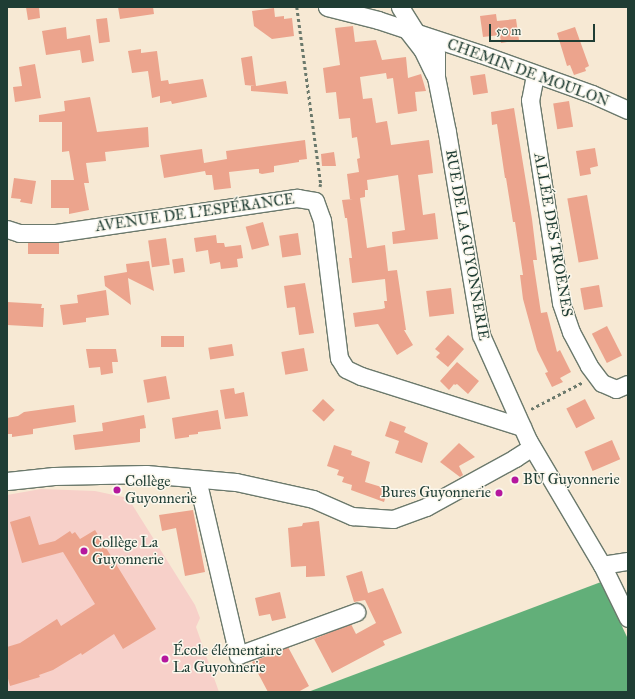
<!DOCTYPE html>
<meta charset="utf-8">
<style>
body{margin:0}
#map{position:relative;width:635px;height:699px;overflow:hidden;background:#f7e9d4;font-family:"IM FELL Great Primer",serif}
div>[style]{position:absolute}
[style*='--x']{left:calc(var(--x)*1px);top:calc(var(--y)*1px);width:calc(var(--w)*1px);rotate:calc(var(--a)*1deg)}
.built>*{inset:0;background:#f7d0c9}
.forest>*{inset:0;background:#62af79}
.building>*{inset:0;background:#eca48d;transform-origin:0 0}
.path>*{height:2.5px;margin-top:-1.25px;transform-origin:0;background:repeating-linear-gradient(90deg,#6b796c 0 3px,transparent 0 6px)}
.roads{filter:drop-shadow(1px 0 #6b796c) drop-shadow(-1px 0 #6b796c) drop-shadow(0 1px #6b796c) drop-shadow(0 -1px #6b796c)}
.minor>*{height:17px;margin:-8.5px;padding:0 8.5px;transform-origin:8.5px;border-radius:8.5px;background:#fff}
.dots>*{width:11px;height:11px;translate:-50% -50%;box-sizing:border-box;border:2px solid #fbf7ec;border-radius:50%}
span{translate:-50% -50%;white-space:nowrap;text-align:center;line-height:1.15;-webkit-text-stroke:3px #fbf7ec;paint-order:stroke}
.street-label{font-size:15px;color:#1f3d34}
.poi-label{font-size:15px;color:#1f3d34}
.left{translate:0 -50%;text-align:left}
.right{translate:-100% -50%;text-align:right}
.frame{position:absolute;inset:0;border:8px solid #1f3d34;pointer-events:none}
.scale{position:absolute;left:489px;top:24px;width:106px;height:18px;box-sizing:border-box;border:2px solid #1f3d34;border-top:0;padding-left:5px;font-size:12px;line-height:14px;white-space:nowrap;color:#1f3d34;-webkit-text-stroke:3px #fbf7ec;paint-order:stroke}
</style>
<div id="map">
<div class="built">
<i style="clip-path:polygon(41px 489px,95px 491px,128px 498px,195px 605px,200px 618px,196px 627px,219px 692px,7px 692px,7px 495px)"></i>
</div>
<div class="forest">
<i style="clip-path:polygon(601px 582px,628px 639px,628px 692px,308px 692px)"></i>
</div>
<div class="building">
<i style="clip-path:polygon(26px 7px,39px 7px,40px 18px,28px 20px)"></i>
<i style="clip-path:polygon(118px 7px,153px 7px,154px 14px,120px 19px)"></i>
<i style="clip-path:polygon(274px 8px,275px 17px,284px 16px,284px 19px,292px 18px,294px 36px,272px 39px,254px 26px,252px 11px)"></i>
<i style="clip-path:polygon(496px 14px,497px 21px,516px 19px,519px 40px,501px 43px,500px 35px,483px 37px,480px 16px)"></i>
<i style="left:107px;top:18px;width:24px;height:11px;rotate:83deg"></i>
<i style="clip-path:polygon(353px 26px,355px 42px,376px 40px,382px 60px,406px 57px,408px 78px,421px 74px,426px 91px,415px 92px,417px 111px,398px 114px,393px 78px,387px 79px,386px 73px,360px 77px,363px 99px,372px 98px,376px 123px,387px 121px,391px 145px,429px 140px,432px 163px,433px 173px,418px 175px,423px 215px,435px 213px,438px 239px,393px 244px,392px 232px,405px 230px,398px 175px,367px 180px,368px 190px,365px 190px,365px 197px,360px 198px,367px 248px,385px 245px,388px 271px,397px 270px,406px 330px,404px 330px,413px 345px,397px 355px,378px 324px,355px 327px,353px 313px,382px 309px,385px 308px,384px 301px,387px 301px,385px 279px,352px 283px,349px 258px,352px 258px,347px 218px,345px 218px,342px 200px,353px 199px,350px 199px,347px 174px,359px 172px,357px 159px,360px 158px,357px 137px,352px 138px,350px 118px,339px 119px,336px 92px,326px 93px,323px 68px,340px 65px,335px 28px)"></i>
<i style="clip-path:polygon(66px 27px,67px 39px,90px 35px,94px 61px,82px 63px,80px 50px,46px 55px,42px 31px)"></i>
<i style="clip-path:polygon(575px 27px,589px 66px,585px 68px,586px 71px,574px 75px,570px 65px,567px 66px,557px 33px)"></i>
<i style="clip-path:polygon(141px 49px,141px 53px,157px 51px,161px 81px,168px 80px,169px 84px,203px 79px,207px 97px,172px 104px,171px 101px,160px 103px,160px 96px,152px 98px,148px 71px,132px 73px,128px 51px)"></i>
<i style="clip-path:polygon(252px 56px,256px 86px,286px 81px,288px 94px,251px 91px,251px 86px,255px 86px,245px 85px,241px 58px)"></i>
<i style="clip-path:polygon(35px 64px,41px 98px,15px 102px,13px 87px,22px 86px,19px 67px)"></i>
<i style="left:485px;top:74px;width:19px;height:15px;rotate:81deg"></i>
<i style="clip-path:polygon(90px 97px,97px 132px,148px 127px,149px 147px,105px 152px,106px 161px,86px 163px,89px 183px,84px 183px,89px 210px,69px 214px,69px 208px,51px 208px,51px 180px,74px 180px,69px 151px,62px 152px,62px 122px,39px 122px,39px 115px,65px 111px,64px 101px)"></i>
<i style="left:569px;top:101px;width:26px;height:16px;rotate:81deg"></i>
<i style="clip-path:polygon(514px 108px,532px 219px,537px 260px,533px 260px,541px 313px,547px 312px,557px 352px,560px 350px,571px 372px,560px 378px,563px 382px,552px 387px,545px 373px,548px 372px,537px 350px,523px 299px,520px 275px,523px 275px,515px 222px,513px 222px,506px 178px,505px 178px,497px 124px,492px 125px,491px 112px)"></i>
<i style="clip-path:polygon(305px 140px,307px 159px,299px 160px,299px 162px,274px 166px,274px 172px,262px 174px,259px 173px,259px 169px,256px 169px,229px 172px,231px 188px,214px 190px,212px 175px,206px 175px,205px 171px,164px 178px,160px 155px,202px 149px,204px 163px,227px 159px,226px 151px)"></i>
<i style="clip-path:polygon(595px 148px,598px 166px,590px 168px,591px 174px,580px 176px,576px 151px)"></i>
<i style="clip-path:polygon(334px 152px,336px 166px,322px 166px,321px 154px)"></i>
<i style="clip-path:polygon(14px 178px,36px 181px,32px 204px,20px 202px,21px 199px,11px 198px)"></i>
<i style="left:587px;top:195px;width:65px;height:20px;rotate:80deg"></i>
<i style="left:263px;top:222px;width:24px;height:18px;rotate:75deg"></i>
<i style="left:298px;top:233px;width:22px;height:19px;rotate:82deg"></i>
<i style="clip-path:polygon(216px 235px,217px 243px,224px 243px,225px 247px,241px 245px,243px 258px,237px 259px,238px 267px,221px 269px,220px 262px,210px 264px,208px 250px,196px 252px,194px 238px)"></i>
<i style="left:166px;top:238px;width:27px;height:18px;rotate:82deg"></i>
<i style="left:28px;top:243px;width:31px;height:11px"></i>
<i style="left:183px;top:258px;width:14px;height:11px;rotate:82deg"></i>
<i style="clip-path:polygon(149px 261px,154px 291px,128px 278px,131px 305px,105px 286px,104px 276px,127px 272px,126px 264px)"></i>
<i style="clip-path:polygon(305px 283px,314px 333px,299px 335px,295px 307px,287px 308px,284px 286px)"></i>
<i style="left:599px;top:285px;width:22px;height:19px;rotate:80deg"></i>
<i style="left:451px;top:288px;width:26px;height:25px;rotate:83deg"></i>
<i style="clip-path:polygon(106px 290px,109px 315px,86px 318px,86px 322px,63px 325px,60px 305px,78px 303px,77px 295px)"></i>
<i style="clip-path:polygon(7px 302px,42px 304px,41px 308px,44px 308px,43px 327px,7px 325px)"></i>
<i style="left:607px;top:326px;width:33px;height:17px;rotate:63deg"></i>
<i style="clip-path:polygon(448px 335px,464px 349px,448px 367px,436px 357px,440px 353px,435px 349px)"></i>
<i style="left:161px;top:336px;width:23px;height:11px"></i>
<i style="left:232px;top:344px;width:12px;height:24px;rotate:81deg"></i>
<i style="left:304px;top:348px;width:23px;height:23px;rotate:80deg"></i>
<i style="clip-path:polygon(86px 349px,116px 349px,118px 362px,112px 362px,113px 373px,101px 375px,100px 367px,89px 368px)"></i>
<i style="clip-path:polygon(457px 362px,479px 381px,468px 394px,457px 384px,455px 385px,454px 384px,449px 390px,440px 381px)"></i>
<i style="left:166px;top:376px;width:23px;height:23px;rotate:80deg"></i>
<i style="clip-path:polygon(234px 388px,235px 394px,244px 392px,248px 416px,225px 419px,220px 390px)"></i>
<i style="left:323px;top:399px;width:16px;height:16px;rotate:43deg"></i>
<i style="left:585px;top:399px;width:22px;height:21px;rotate:63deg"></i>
<i style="clip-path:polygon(74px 405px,76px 422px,33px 429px,33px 434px,12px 437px,12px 434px,7px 434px,7px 418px,18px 416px,24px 412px)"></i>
<i style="clip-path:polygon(218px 410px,221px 429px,198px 432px,198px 434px,189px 435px,189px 437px,175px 439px,172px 418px)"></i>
<i style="clip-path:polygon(144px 415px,146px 428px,140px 429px,140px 442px,75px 450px,73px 435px,103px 431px,102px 423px)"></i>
<i style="clip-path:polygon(390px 421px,406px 427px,404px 432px,428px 443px,422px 463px,395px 453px,399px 441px,385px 436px)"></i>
<i style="left:612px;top:440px;width:21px;height:30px;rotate:67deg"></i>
<i style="clip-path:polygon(459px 443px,475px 457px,459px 466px,463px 475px,460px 477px,440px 462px)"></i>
<i style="clip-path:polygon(334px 445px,352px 451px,351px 455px,370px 462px,365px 482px,388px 489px,384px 502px,351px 490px,352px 485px,342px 482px,344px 477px,337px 475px,339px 470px,327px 466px)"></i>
<i style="clip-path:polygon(193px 510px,205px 572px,185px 576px,176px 528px,162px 531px,159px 515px)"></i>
<i style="clip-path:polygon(30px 516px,39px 545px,55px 541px,70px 531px,72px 534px,75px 532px,80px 539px,95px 530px,156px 629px,123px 649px,114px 634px,82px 655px,81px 653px,53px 670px,39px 675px,40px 677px,10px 686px,7px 675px,7px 647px,20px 643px,57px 619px,61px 626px,95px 604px,63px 552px,22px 563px,10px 522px)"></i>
<i style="clip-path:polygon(319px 521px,325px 576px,306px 577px,306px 566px,291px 567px,288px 528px,302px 526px,303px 523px)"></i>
<i style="clip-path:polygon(362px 571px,368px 593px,383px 588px,402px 633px,383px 641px,385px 645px,332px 673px,314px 639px,351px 624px,356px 634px,376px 623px,365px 600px,354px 602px,346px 576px)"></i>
<i style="clip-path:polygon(280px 592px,286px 618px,272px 621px,270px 614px,259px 616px,255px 598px)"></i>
<i style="clip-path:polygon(288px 647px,309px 686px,298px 692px,268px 692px,252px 662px)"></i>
</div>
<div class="path">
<i style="--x:297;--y:7;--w:179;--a:82.3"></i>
<i style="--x:321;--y:184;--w:3;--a:108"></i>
<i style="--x:531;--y:409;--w:59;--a:-27.4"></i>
</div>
<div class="roads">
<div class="minor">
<i style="--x:327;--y:7;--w:53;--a:14.3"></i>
<i style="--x:378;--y:20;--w:108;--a:18.3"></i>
<i style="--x:481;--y:54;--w:118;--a:19.8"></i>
<i style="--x:592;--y:94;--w:39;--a:24"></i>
<i style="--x:400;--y:7;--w:31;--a:58"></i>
<i style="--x:407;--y:30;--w:24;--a:52"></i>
<i style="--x:422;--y:49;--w:28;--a:64"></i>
<i style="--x:427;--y:37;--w:7;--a:45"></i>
<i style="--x:432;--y:42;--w:12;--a:70"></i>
<i style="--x:436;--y:53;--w:24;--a:90"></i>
<i style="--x:436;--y:77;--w:56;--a:78.7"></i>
<i style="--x:447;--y:132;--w:206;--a:80.5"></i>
<i style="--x:481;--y:335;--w:115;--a:65.9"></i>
<i style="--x:528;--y:440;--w:145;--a:59.4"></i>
<i style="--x:602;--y:565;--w:59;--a:63.9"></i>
<i style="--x:535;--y:75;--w:25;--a:101"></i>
<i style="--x:530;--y:100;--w:205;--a:81.3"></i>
<i style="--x:561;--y:303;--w:31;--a:71"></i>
<i style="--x:571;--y:332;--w:38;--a:62"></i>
<i style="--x:589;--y:366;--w:21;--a:53"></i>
<i style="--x:602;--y:383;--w:15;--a:23"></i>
<i style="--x:616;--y:389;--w:13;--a:-23"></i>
<i style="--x:7;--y:229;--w:13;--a:18"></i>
<i style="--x:19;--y:233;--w:37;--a:0"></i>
<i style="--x:56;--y:233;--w:244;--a:-8.3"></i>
<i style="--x:297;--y:198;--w:18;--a:9"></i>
<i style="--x:315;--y:201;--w:20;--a:70"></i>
<i style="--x:322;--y:220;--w:139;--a:83"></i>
<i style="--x:339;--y:358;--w:13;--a:58"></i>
<i style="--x:346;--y:369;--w:17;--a:25"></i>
<i style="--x:361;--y:376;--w:169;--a:17.6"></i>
<i style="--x:197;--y:479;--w:181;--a:76.9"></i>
<i style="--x:238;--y:655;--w:126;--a:-20"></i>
<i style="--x:7;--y:481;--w:47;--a:-6.1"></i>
<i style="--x:54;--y:476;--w:92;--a:-1.2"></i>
<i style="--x:146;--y:474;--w:90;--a:5.1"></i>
<i style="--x:236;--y:482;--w:79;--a:12.4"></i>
<i style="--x:313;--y:499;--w:43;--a:23.6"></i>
<i style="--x:352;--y:516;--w:41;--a:4.2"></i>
<i style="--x:393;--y:519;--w:35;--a:-20"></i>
<i style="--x:426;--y:507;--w:102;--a:-28.8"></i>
<i style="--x:515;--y:458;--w:20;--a:-33"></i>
<i style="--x:602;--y:565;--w:26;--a:-9"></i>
</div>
</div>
<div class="dots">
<i style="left:515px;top:480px;background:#b5179e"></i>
<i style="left:117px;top:490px;background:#b5179e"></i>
<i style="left:499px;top:493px;background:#b5179e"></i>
<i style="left:84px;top:551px;background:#b5179e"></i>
<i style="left:165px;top:659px;background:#b5179e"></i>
</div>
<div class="street-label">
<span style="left:528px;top:73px;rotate:20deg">CHEMIN DE MOULON</span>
<span style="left:195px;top:213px;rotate:-8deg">AVENUE DE L'ESPÉRANCE</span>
<span style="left:553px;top:235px;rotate:80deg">ALLÉE DES TROÈNES</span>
<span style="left:467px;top:245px;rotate:80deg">RUE DE LA GUYONNERIE</span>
</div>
<div class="poi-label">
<span class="left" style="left:523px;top:480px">BU Guyonnerie</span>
<span class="left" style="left:125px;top:490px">Collège<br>Guyonnerie</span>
<span class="right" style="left:491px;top:493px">Bures Guyonnerie</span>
<span class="left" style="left:92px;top:551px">Collège La<br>Guyonnerie</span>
<span class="left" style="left:173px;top:659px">École élémentaire<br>La Guyonnerie</span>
</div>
<div class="frame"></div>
<div class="scale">50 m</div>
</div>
